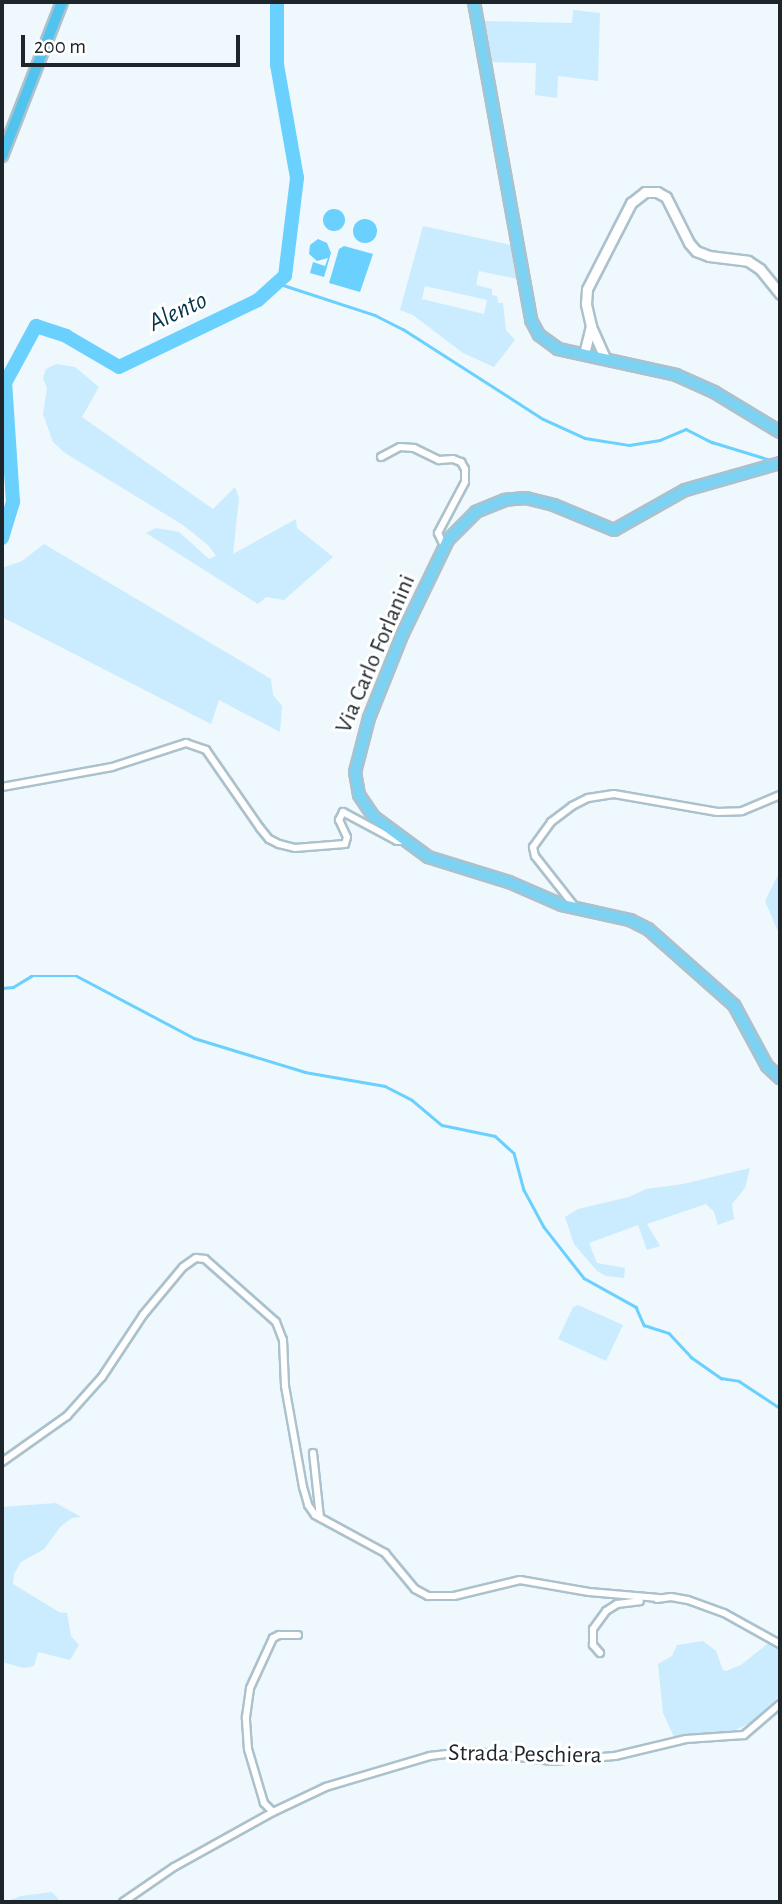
<!DOCTYPE html>
<style>
body{margin:0}
#map{position:relative;width:782px;height:1904px;overflow:hidden;background:#eff8fd;font-family:"Alegreya Sans",sans-serif}
div>[style]{position:absolute}
[style*='--x']{left:calc(var(--x)*1px);top:calc(var(--y)*1px);width:calc(var(--w)*1px);rotate:calc(var(--a)*1deg)}
.green>*{inset:0;background:#caecfe}
.water>*{inset:0;background:#6ad0fd}
.round{border-radius:50%}
.stream>*{height:2.5px;margin:-1.25px;padding:0 1.25px;transform-origin:1.25px;border-radius:1.25px;background:#6ad0fd}
.river>*{height:14px;margin:-7px;padding:0 7px;transform-origin:7px;border-radius:7px;background:#6ad0fd}
.roads{filter:drop-shadow(2px 0 #abc1cc) drop-shadow(-2px 0 #abc1cc) drop-shadow(0 2px #abc1cc) drop-shadow(0 -2px #abc1cc)}
.minor>*{height:6px;margin:-3px;padding:0 3px;transform-origin:3px;border-radius:3px;background:#fff}
.secondary>*{height:9px;margin:-4.5px;padding:0 4.5px;transform-origin:4.5px;border-radius:4.5px;background:#fff}
.primary>*{height:10px;margin:-5px;padding:0 5px;transform-origin:5px;border-radius:5px;background:#7cd2f2}
.trunk>*{height:10px;margin:-5px;padding:0 5px;transform-origin:5px;border-radius:5px;background:#50c3ee}
span{translate:-50% -50%;white-space:nowrap;text-align:center;line-height:1.15;-webkit-text-stroke:6px #fff;paint-order:stroke}
.street-label{font-size:24px;color:#1e262b}
.water-label{font-size:26px;color:#043447;font-style:italic}
.frame{position:absolute;inset:0;border:4px solid #1e262b;pointer-events:none}
.scale{position:absolute;left:21px;top:35px;width:219px;height:32px;box-sizing:border-box;border:4px solid #1e262b;border-top:0;padding-left:9px;font-size:21px;line-height:24px;white-space:nowrap;color:#1e262b;-webkit-text-stroke:5px #fff;paint-order:stroke}
</style>
<div id="map">
<div class="green">
<i style="clip-path:polygon(573px 10px,600px 13px,598px 81px,558px 76px,557px 98px,535px 95px,536px 63px,491px 62px,483px 21px,572px 23px)"></i>
<i style="clip-path:polygon(evenodd,423px 226px,516px 246px,522px 280px,479px 271px,476px 285px,492px 289px,492px 295px,497px 296px,498px 303px,503px 303px,506px 330px,515px 340px,494px 367px,463px 353px,413px 315px,400px 310px,423px 226px,425px 286px,487px 300px,484px 314px,422px 299px,425px 286px)"></i>
<i style="clip-path:polygon(56px 364px,75px 367px,99px 387px,82px 417px,213px 509px,235px 487px,239px 498px,233px 554px,296px 519px,297px 528px,333px 557px,284px 600px,266px 597px,258px 604px,146px 533px,156px 528px,179px 532px,209px 559px,216px 556px,208px 545px,183px 525px,65px 453px,53px 442px,43px 414px,47px 388px,43px 378px,46px 369px)"></i>
<i style="clip-path:polygon(44px 544px,271px 679px,273px 695px,282px 706px,280px 732px,219px 700px,211px 724px,2px 617px,2px 568px,22px 561px)"></i>
<i style="clip-path:polygon(780px 871px,780px 936px,765px 901px)"></i>
<i style="clip-path:polygon(750px 1168px,745px 1188px,732px 1204px,734px 1219px,718px 1225px,714px 1212px,706px 1204px,647px 1224px,660px 1246px,647px 1250px,638px 1225px,589px 1243px,597px 1263px,625px 1268px,624px 1278px,606px 1276px,597px 1271px,574px 1244px,565px 1217px,578px 1209px,629px 1197px,646px 1189px,683px 1184px)"></i>
<i style="clip-path:polygon(578px 1305px,623px 1325px,606px 1361px,558px 1339px,573px 1307px)"></i>
<i style="clip-path:polygon(56px 1503px,81px 1517px,72px 1518px,61px 1526px,44px 1549px,21px 1562px,14px 1574px,13px 1584px,59px 1612px,67px 1613px,71px 1636px,79px 1645px,70px 1660px,38px 1652px,34px 1666px,24px 1668px,2px 1662px,2px 1507px)"></i>
<i style="clip-path:polygon(703px 1641px,716px 1651px,723px 1670px,726px 1671px,741px 1665px,771px 1641px,780px 1646px,780px 1695px,752px 1722px,723px 1736px,693px 1735px,675px 1739px,663px 1713px,658px 1664px,672px 1656px,677px 1645px)"></i>
<i style="clip-path:polygon(52px 1892px,61px 1902px,5px 1902px,21px 1896px)"></i>
</div>
<div class="water">
<i class="round" style="left:323px;top:209px;width:22px;height:22px"></i>
<i class="round" style="left:353px;top:219px;width:24px;height:24px"></i>
<i style="clip-path:polygon(318px 239px,327px 243px,331px 253px,324px 277px,310px 273px,313px 262px,325px 266px,328px 258px,317px 261px,309px 254px,310px 245px)"></i>
<i style="clip-path:polygon(344px 246px,373px 254px,360px 292px,329px 283px,339px 249px)"></i>
</div>
<div class="stream">
<i style="--x:277;--y:283;--w:103;--a:18.1"></i>
<i style="--x:375;--y:315;--w:31;--a:27"></i>
<i style="--x:403;--y:329;--w:166;--a:32.7"></i>
<i style="--x:543;--y:419;--w:46;--a:24.3"></i>
<i style="--x:585;--y:438;--w:45;--a:9"></i>
<i style="--x:629;--y:445;--w:31;--a:-9"></i>
<i style="--x:660;--y:440;--w:28;--a:-23"></i>
<i style="--x:686;--y:429;--w:29;--a:27"></i>
<i style="--x:712;--y:442;--w:65;--a:17"></i>
<i style="--x:2;--y:988;--w:11;--a:-5"></i>
<i style="--x:13;--y:987;--w:21;--a:-31"></i>
<i style="--x:31;--y:976;--w:46;--a:0"></i>
<i style="--x:77;--y:976;--w:132;--a:27.9"></i>
<i style="--x:194;--y:1038;--w:116;--a:17"></i>
<i style="--x:305;--y:1072;--w:81;--a:9.9"></i>
<i style="--x:385;--y:1086;--w:30;--a:27"></i>
<i style="--x:412;--y:1100;--w:39;--a:40"></i>
<i style="--x:442;--y:1125;--w:54;--a:11.7"></i>
<i style="--x:495;--y:1136;--w:25;--a:42"></i>
<i style="--x:514;--y:1153;--w:38;--a:75"></i>
<i style="--x:524;--y:1190;--w:42;--a:61.6"></i>
<i style="--x:544;--y:1227;--w:65;--a:51.9"></i>
<i style="--x:584;--y:1278;--w:60;--a:29.1"></i>
<i style="--x:636;--y:1307;--w:20;--a:66"></i>
<i style="--x:644;--y:1325;--w:26;--a:18"></i>
<i style="--x:669;--y:1333;--w:33;--a:47"></i>
<i style="--x:691;--y:1357;--w:37;--a:35"></i>
<i style="--x:721;--y:1378;--w:18;--a:9"></i>
<i style="--x:739;--y:1381;--w:49;--a:33.4"></i>
</div>
<div class="river">
<i style="--x:2;--y:538;--w:38;--a:-73"></i>
<i style="--x:13;--y:502;--w:119;--a:-93.8"></i>
<i style="--x:5;--y:383;--w:65;--a:-61.5"></i>
<i style="--x:36;--y:326;--w:32;--a:18"></i>
<i style="--x:66;--y:336;--w:61;--a:30.3"></i>
<i style="--x:119;--y:367;--w:154;--a:-25.7"></i>
<i style="--x:258;--y:300;--w:36;--a:-42"></i>
<i style="--x:285;--y:276;--w:99;--a:-83"></i>
<i style="--x:297;--y:178;--w:115;--a:-100"></i>
<i style="--x:277;--y:65;--w:63;--a:-90"></i>
</div>
<div class="roads">
<div class="minor">
<i style="--x:381;--y:457;--w:21;--a:-28"></i>
<i style="--x:400;--y:447;--w:14;--a:4"></i>
<i style="--x:414;--y:448;--w:28;--a:26"></i>
<i style="--x:439;--y:460;--w:14;--a:-4"></i>
<i style="--x:453;--y:459;--w:9;--a:21"></i>
<i style="--x:461;--y:462;--w:8;--a:60"></i>
<i style="--x:465;--y:469;--w:13;--a:90"></i>
<i style="--x:465;--y:482;--w:58;--a:117.9"></i>
<i style="--x:438;--y:533;--w:17;--a:65"></i>
<i style="--x:2;--y:787;--w:112;--a:-10.3"></i>
<i style="--x:112;--y:767;--w:78;--a:-18"></i>
<i style="--x:186;--y:743;--w:21;--a:19"></i>
<i style="--x:206;--y:750;--w:95;--a:55.3"></i>
<i style="--x:260;--y:828;--w:14;--a:51"></i>
<i style="--x:269;--y:839;--w:11;--a:27"></i>
<i style="--x:279;--y:844;--w:16;--a:14"></i>
<i style="--x:295;--y:848;--w:50;--a:-4.6"></i>
<i style="--x:345;--y:844;--w:7;--a:-74"></i>
<i style="--x:347;--y:837;--w:19;--a:-115"></i>
<i style="--x:339;--y:820;--w:9;--a:-63"></i>
<i style="--x:343;--y:812;--w:61;--a:28.2"></i>
<i style="--x:397;--y:841;--w:7;--a:0"></i>
<i style="--x:576;--y:908;--w:66;--a:-128.3"></i>
<i style="--x:535;--y:856;--w:9;--a:-103"></i>
<i style="--x:533;--y:847;--w:31;--a:-54"></i>
<i style="--x:551;--y:822;--w:26;--a:-37"></i>
<i style="--x:572;--y:806;--w:18;--a:-27"></i>
<i style="--x:588;--y:798;--w:26;--a:-9"></i>
<i style="--x:614;--y:794;--w:105;--a:9.9"></i>
<i style="--x:717;--y:812;--w:25;--a:-2"></i>
<i style="--x:742;--y:811;--w:41;--a:-22.8"></i>
<i style="--x:313;--y:1453;--w:64;--a:83.8"></i>
<i style="--x:2;--y:1462;--w:80;--a:-35.3"></i>
<i style="--x:67;--y:1416;--w:52;--a:-48.1"></i>
<i style="--x:102;--y:1377;--w:74;--a:-56.5"></i>
<i style="--x:143;--y:1315;--w:62;--a:-50.2"></i>
<i style="--x:183;--y:1267;--w:16;--a:-35"></i>
<i style="--x:196;--y:1258;--w:9;--a:6"></i>
<i style="--x:205;--y:1259;--w:95;--a:41.6"></i>
<i style="--x:276;--y:1322;--w:19;--a:69"></i>
<i style="--x:283;--y:1340;--w:46;--a:87.5"></i>
<i style="--x:285;--y:1386;--w:103;--a:79.9"></i>
<i style="--x:303;--y:1487;--w:19;--a:74"></i>
<i style="--x:308;--y:1505;--w:12;--a:55"></i>
<i style="--x:315;--y:1515;--w:80;--a:28.5"></i>
<i style="--x:385;--y:1553;--w:47;--a:50.2"></i>
<i style="--x:415;--y:1589;--w:15;--a:28"></i>
<i style="--x:428;--y:1596;--w:26;--a:0"></i>
<i style="--x:454;--y:1596;--w:68;--a:-13.6"></i>
<i style="--x:520;--y:1580;--w:70;--a:9.9"></i>
<i style="--x:589;--y:1592;--w:70;--a:4.9"></i>
<i style="--x:657;--y:1599;--w:14;--a:-8"></i>
<i style="--x:671;--y:1597;--w:17;--a:10"></i>
<i style="--x:688;--y:1600;--w:38;--a:20"></i>
<i style="--x:724;--y:1613;--w:64;--a:29"></i>
<i style="--x:600;--y:1653;--w:11;--a:-131"></i>
<i style="--x:593;--y:1645;--w:16;--a:-90"></i>
<i style="--x:593;--y:1629;--w:22;--a:-54"></i>
<i style="--x:606;--y:1611;--w:13;--a:-32"></i>
<i style="--x:617;--y:1604;--w:23;--a:-7"></i>
<i style="--x:273;--y:1812;--w:13;--a:-135"></i>
<i style="--x:264;--y:1803;--w:56;--a:-106.5"></i>
<i style="--x:248;--y:1749;--w:32;--a:-94"></i>
<i style="--x:246;--y:1717;--w:29;--a:-82"></i>
<i style="--x:250;--y:1688;--w:55;--a:-65.3"></i>
<i style="--x:273;--y:1638;--w:7;--a:-27"></i>
<i style="--x:279;--y:1635;--w:19;--a:0"></i>
<i style="--x:123;--y:1902;--w:62;--a:-34.5"></i>
<i style="--x:174;--y:1867;--w:113;--a:-29.1"></i>
<i style="--x:273;--y:1812;--w:59;--a:-25.3"></i>
<i style="--x:326;--y:1787;--w:109;--a:-16.6"></i>
<i style="--x:430;--y:1756;--w:38;--a:-7"></i>
<i style="--x:468;--y:1751;--w:85;--a:6.8"></i>
<i style="--x:552;--y:1761;--w:63;--a:-4.5"></i>
<i style="--x:615;--y:1756;--w:73;--a:-13.5"></i>
<i style="--x:686;--y:1739;--w:58;--a:-3.9"></i>
<i style="--x:744;--y:1735;--w:48;--a:-40.7"></i>
</div>
<div class="secondary">
<i style="--x:584;--y:354;--w:29;--a:-76"></i>
<i style="--x:605;--y:358;--w:35;--a:-114"></i>
<i style="--x:591;--y:326;--w:23;--a:-103"></i>
<i style="--x:586;--y:304;--w:15;--a:-86"></i>
<i style="--x:587;--y:289;--w:97;--a:-62.9"></i>
<i style="--x:631;--y:203;--w:18;--a:-38"></i>
<i style="--x:645;--y:192;--w:12;--a:0"></i>
<i style="--x:657;--y:192;--w:10;--a:29"></i>
<i style="--x:666;--y:197;--w:51;--a:63.4"></i>
<i style="--x:689;--y:243;--w:11;--a:49"></i>
<i style="--x:696;--y:251;--w:14;--a:21"></i>
<i style="--x:709;--y:256;--w:39;--a:7"></i>
<i style="--x:748;--y:261;--w:14;--a:34"></i>
<i style="--x:760;--y:269;--w:32;--a:51"></i>
</div>
<div class="primary">
<i style="--x:474;--y:2;--w:323;--a:79.8"></i>
<i style="--x:531;--y:320;--w:17;--a:62"></i>
<i style="--x:539;--y:335;--w:24;--a:36"></i>
<i style="--x:558;--y:349;--w:121;--a:12.4"></i>
<i style="--x:676;--y:375;--w:42;--a:24.1"></i>
<i style="--x:714;--y:392;--w:77;--a:31.2"></i>
<i style="--x:780;--y:463;--w:99;--a:164.1"></i>
<i style="--x:685;--y:490;--w:81;--a:150.6"></i>
<i style="--x:614;--y:530;--w:65;--a:-157.4"></i>
<i style="--x:554;--y:505;--w:29;--a:-166"></i>
<i style="--x:526;--y:498;--w:21;--a:175"></i>
<i style="--x:505;--y:500;--w:31;--a:158"></i>
<i style="--x:476;--y:512;--w:40;--a:135"></i>
<i style="--x:448;--y:540;--w:103;--a:115.8"></i>
<i style="--x:403;--y:633;--w:92;--a:111.8"></i>
<i style="--x:369;--y:718;--w:56;--a:104.5"></i>
<i style="--x:355;--y:772;--w:23;--a:80"></i>
<i style="--x:359;--y:795;--w:27;--a:56"></i>
<i style="--x:374;--y:817;--w:67;--a:36.5"></i>
<i style="--x:428;--y:857;--w:85;--a:17.2"></i>
<i style="--x:509;--y:882;--w:58;--a:23.5"></i>
<i style="--x:562;--y:905;--w:70;--a:12.4"></i>
<i style="--x:630;--y:920;--w:20;--a:27"></i>
<i style="--x:648;--y:929;--w:115;--a:41.5"></i>
<i style="--x:734;--y:1005;--w:69;--a:61.6"></i>
<i style="--x:767;--y:1066;--w:18;--a:43"></i>
</div>
<div class="trunk">
<i style="--x:2;--y:156;--w:165;--a:-68.7"></i>
</div>
</div>
<div class="street-label">
<span style="left:376px;top:654px;rotate:-67deg">Via Carlo Forlanini</span>
<span style="left:525px;top:1755px;rotate:1deg">Strada Peschiera</span>
</div>
<div class="water-label">
<span style="left:178px;top:312px;rotate:-25deg">Alento</span>
</div>
<div class="frame"></div>
<div class="scale">200 m</div>
</div>
